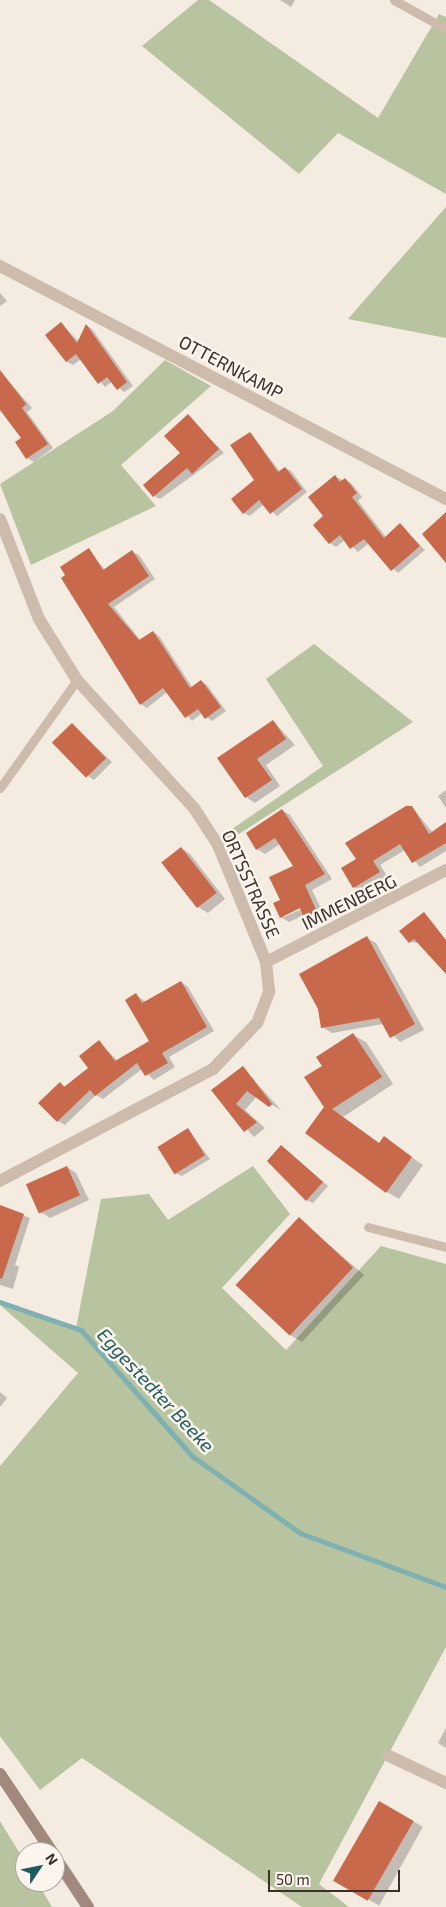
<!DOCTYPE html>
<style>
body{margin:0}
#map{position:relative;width:446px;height:1907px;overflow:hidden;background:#f4ebe1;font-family:"Exo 2",sans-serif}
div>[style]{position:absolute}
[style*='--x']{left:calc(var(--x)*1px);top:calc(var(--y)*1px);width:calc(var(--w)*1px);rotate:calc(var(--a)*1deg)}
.green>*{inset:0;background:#b8c4a0}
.shadow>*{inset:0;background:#0003;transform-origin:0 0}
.stream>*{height:5px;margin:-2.5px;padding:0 2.5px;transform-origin:2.5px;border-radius:2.5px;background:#7fb0b2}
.building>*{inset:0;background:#c8694b;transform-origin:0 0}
.service>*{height:9px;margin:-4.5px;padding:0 4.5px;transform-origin:4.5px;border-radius:4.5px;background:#cdbbac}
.minor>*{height:12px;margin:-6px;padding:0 6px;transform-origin:6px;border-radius:6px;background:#cdbbac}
.secondary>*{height:12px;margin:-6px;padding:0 6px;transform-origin:6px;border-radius:6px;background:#a18a7d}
span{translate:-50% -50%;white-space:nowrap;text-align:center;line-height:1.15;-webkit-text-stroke:5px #fbf5ee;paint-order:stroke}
.street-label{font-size:18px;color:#3b302b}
.water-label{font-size:19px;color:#1f5a5e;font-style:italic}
.north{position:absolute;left:15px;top:1842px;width:50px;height:50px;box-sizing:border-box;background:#fbf5ee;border:1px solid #aea6a0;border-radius:50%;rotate:56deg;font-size:14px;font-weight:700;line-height:20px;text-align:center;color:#3b302b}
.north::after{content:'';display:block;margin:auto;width:18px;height:22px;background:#1f5a5e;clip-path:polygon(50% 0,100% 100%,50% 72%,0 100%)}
.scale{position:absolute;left:268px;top:1870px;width:132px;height:22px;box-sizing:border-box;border:2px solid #3b302b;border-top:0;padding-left:6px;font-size:15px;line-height:18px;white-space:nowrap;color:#3b302b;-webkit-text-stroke:4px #fbf5ee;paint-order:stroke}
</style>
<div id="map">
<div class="green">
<i style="clip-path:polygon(198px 0,209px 0,378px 118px,439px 14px,446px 17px,446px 194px,338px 133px,299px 174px,142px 46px)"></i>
<i style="clip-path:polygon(446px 207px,446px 338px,348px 319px,388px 273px)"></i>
<i style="clip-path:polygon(165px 360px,211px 386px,121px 465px,156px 506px,31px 565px,0 484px,113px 411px)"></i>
<i style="clip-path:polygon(314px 644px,413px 722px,228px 841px,225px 834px,323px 766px,266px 679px)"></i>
<i style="clip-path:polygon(253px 1166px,290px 1214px,222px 1288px,286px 1350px,381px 1246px,446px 1264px,446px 1647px,319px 1884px,349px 1907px,302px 1907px,82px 1758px,40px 1790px,0 1736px,0 1466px,78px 1373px,0 1305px,76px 1328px,101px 1199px,149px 1194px,168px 1220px)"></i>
<i style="clip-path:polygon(0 1821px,25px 1862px,25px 1882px,37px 1882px,52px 1907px,0 1907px)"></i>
</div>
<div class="shadow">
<i style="clip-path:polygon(280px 0,295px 0,291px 7px)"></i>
<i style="clip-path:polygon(0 293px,7px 301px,0 306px)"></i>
<i style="clip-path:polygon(61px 323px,79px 342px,86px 325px,92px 329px,133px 386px,124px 392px,112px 382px,105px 387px,81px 359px,73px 365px,67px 362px,46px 335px)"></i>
<i style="clip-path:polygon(0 371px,32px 408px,27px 412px,53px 448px,34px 462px,27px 458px,23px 438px,0 408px)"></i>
<i style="clip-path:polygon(188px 416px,224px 453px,160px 499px,154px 496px,182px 453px)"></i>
<i style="clip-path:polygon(251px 433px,280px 472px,285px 468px,291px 471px,307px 492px,277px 516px,264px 504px,250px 516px,244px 513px,255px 480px)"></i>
<i style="clip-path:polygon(335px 477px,351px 483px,362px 497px,358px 501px,386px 537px,400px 525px,425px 550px,398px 573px,369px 543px,358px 552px,345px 540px,336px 547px,330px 543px,325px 516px)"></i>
<i style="clip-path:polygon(89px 550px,105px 570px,132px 552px,139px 555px,155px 579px,114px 607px,141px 641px,153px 632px,159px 636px,192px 687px,201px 681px,207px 685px,226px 711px,212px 721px,202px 713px,192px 721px,167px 692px,147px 708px,141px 704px)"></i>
<i style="clip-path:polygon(274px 722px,295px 745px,266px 765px,280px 786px,255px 803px,246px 797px,219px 758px)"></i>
<i style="clip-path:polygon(72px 724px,112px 762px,94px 780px,88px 776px)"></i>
<i style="clip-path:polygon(446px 790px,446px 808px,438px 796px)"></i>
<i style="clip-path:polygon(412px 807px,433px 833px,446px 824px,446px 851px,420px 867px,405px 850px,380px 865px,387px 876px,362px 892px,354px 887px,358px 860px)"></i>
<i style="clip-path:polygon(evenodd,282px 810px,290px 815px,332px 879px,312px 890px,325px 917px,314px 922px,304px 915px,289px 922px,281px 917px,282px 901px,295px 867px,280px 844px,265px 854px,257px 849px,282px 810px,305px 905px,306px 907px,284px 917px,284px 914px,305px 905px)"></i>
<i style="clip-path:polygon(181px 848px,190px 854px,225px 899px,208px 913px,198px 907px,163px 862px)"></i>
<i style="clip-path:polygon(401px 932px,446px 944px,446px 973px,419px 943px,410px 942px)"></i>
<i style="clip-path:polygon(367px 938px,376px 943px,424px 1030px,400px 1042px,383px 1024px,332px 1033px,322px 1027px)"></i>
<i style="clip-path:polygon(181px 982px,188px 987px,214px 1031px,169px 1057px,175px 1067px,154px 1080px,142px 1069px,103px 1099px,96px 1095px,65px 1125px,58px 1121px,60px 1083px,66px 1087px,90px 1069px,99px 1042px,118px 1061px,151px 1041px,136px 995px,146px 1002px)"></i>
<i style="clip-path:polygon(353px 1035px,366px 1042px,393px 1084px,343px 1117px,380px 1144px,384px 1138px,423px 1165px,399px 1199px,387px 1192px,325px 1107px)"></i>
<i style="clip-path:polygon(243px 1068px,281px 1110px,257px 1096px,245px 1110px,265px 1128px,254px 1137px,213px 1091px)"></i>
<i style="clip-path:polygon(188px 1129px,210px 1159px,182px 1176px,175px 1173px)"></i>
<i style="clip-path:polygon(282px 1146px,328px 1186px,313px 1203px,306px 1200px)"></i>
<i style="clip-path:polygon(67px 1167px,76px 1173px,89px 1200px,50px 1218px,41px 1212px)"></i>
<i style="clip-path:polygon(0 1206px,30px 1218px,15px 1265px,19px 1267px,13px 1289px,0 1285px)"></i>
<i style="clip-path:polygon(299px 1219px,364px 1275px,302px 1342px,290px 1335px)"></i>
<i style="clip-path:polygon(0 1392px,7px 1398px,0 1407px)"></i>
<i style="clip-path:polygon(446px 1728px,446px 1748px,438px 1743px)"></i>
<i style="left:380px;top:1803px;width:49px;height:90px;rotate:29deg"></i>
</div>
<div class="stream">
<i style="--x:0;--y:1302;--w:86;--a:19.1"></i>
<i style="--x:81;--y:1330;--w:168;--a:48.6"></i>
<i style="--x:192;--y:1456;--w:133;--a:35.5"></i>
<i style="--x:300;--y:1533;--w:156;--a:20.3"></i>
</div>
<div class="building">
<i style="clip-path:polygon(61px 322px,77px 343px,86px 324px,127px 382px,117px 390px,107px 377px,98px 384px,76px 354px,66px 362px,45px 335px)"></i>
<i style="clip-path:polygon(0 370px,26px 404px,22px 408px,48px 444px,26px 459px,15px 442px,21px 438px,0 410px)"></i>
<i style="clip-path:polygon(188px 414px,219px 449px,192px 474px,187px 468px,153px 497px,143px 485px,180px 453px,164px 436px)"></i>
<i style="clip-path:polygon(250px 432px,278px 472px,285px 467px,302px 489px,270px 514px,259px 500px,243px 514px,231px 499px,254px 480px,230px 445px)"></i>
<i style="clip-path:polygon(335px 475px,340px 482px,345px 478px,357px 493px,352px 497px,384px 538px,400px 523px,420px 546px,391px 571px,364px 539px,350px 549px,340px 535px,329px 544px,313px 525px,323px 516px,308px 497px)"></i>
<i style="clip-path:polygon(446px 512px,446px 563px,422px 534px)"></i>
<i style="clip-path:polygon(89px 548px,103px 570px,132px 550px,149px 576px,108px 604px,139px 640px,153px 631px,190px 688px,201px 680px,221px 707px,205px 719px,198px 709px,185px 718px,163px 688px,140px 705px,61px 578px,65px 575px,60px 567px)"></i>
<i style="clip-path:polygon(273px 720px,286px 739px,257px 759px,272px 780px,245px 798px,217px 758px)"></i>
<i style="left:72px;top:723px;width:49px;height:28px;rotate:46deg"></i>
<i style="clip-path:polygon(406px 806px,412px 806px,429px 834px,446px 822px,446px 843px,412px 863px,400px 844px,373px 861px,380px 872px,353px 888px,341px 868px,356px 859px,345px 843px)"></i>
<i style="clip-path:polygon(282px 809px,325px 874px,305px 885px,317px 912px,304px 918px,300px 908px,280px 918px,273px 903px,280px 900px,269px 877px,293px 866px,275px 838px,256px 850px,246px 833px)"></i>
<i style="left:181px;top:847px;width:58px;height:25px;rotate:52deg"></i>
<i style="clip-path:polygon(424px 912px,446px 940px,446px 974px,414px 939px,409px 943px,399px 931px)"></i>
<i style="clip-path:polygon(367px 936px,415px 1024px,390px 1038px,379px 1018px,321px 1028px,318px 1009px,299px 974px)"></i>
<i style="clip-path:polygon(181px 981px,207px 1027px,162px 1053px,168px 1063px,145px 1076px,137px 1063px,95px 1096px,90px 1090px,57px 1122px,38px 1103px,60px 1082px,64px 1087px,88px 1068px,79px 1056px,99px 1040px,115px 1061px,149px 1041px,125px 1000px,136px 993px,142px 1003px)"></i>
<i style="clip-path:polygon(353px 1033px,382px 1077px,332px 1109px,379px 1143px,384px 1136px,412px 1157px,386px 1193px,305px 1133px,324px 1107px,304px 1077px,322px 1066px,316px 1057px)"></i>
<i style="clip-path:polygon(243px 1066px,272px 1104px,269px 1107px,247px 1091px,236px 1104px,257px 1122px,244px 1132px,211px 1090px)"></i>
<i style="left:188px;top:1128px;width:32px;height:36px;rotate:58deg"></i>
<i style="clip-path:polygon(281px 1145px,323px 1182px,306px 1201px,267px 1161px)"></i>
<i style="left:67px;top:1166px;width:32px;height:45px;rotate:66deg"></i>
<i style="clip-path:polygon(0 1205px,24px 1214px,2px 1279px,0 1278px)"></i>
<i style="left:299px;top:1217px;width:74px;height:93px;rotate:43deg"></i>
<i style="left:379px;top:1801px;width:40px;height:92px;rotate:30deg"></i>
</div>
<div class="service">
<i style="--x:394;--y:0;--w:60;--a:29.1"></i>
<i style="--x:0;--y:788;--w:133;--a:-54.5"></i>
<i style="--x:368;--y:1227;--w:81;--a:14.4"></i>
</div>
<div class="minor">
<i style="--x:0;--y:266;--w:503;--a:27.58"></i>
<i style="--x:0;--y:519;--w:107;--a:68.7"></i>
<i style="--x:39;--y:619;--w:72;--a:58.1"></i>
<i style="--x:77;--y:680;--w:173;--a:47.6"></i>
<i style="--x:194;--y:808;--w:44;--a:57"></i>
<i style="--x:218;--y:845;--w:126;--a:67.7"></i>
<i style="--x:266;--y:962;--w:30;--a:84"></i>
<i style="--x:269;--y:992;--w:33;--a:111"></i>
<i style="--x:257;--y:1023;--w:64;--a:133.7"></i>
<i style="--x:213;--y:1069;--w:241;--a:152.3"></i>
<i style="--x:266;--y:962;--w:202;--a:-27.1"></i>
<i style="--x:389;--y:1756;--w:63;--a:25.3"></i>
</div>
<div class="secondary">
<i style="--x:0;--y:1774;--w:94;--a:56.3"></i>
<i style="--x:55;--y:1857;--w:60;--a:56.6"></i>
</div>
<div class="street-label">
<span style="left:231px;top:367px;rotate:28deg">OTTERNKAMP</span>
<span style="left:251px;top:884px;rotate:66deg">ORTSSTRASSE</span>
<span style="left:349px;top:902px;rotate:-26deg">IMMENBERG</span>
</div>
<div class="water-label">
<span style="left:156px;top:1390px;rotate:47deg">Eggestedter Beeke</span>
</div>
<div class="north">N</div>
<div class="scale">50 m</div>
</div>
